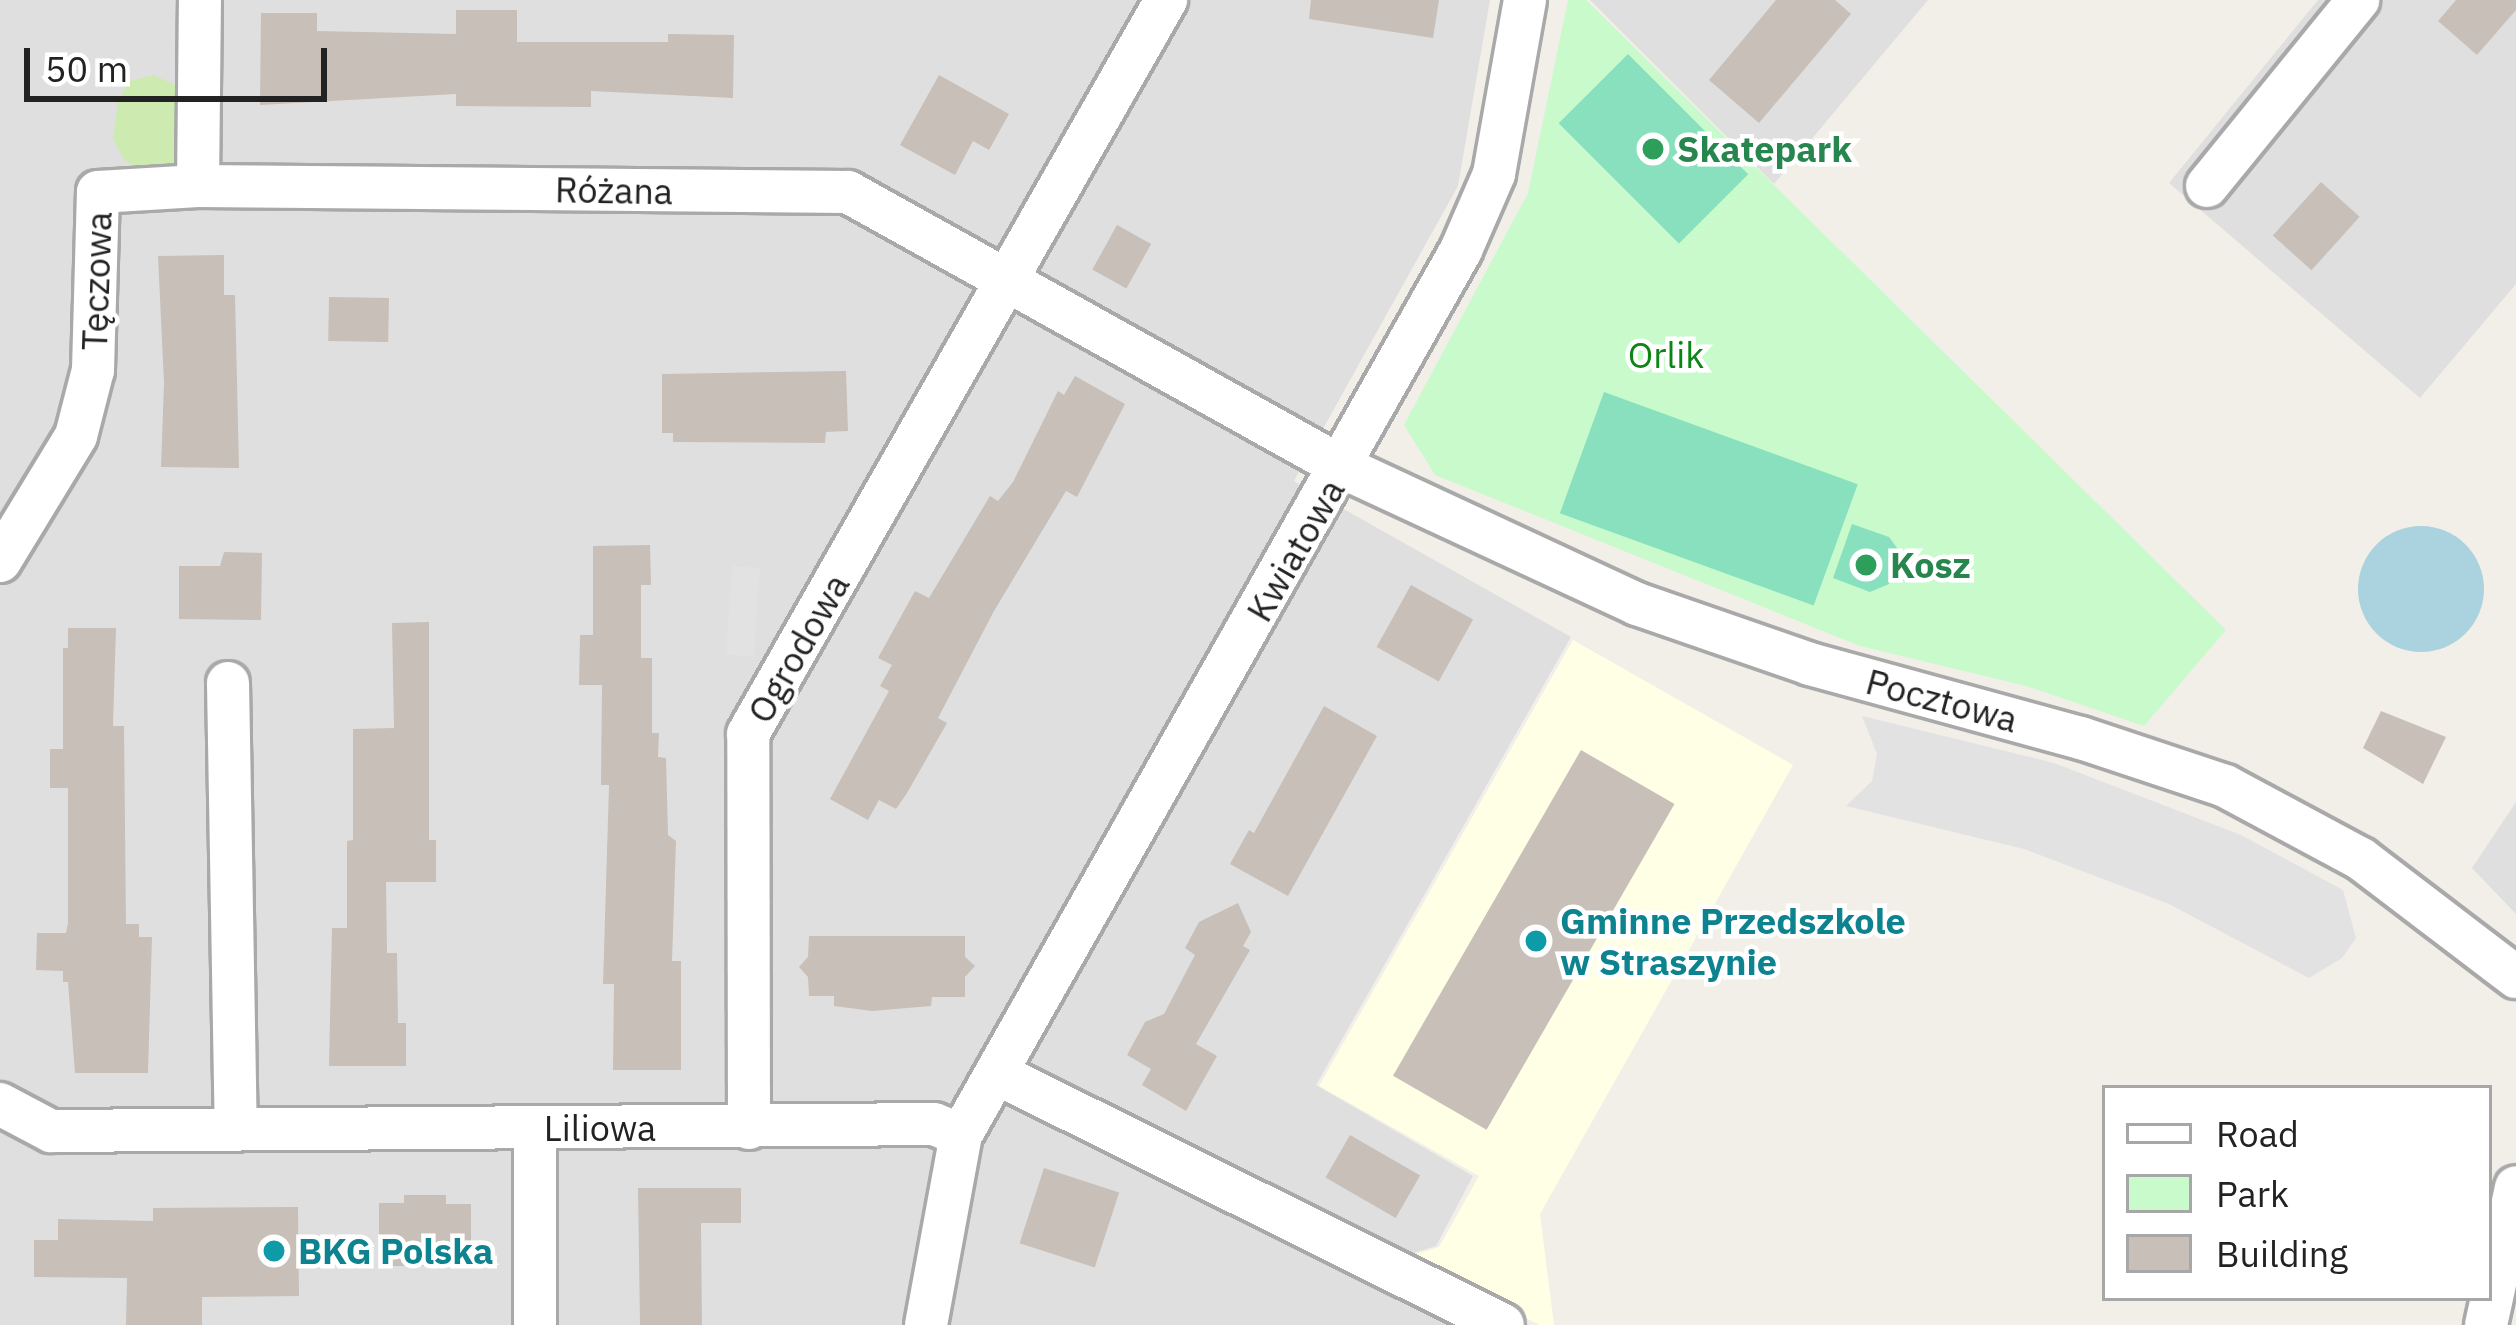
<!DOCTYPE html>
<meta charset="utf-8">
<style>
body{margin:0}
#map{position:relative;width:2516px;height:1325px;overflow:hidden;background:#f2efe9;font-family:"IBM Plex Sans",sans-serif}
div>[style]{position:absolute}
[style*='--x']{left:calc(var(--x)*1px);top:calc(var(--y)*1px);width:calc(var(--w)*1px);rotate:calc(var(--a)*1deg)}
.residential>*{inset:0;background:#e0dfdf}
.education>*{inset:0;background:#ffffe5}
.grass>*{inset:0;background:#cdebb0}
.park>*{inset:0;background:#c8facc}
.pitch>*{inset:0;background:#88e0be;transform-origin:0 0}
.parking>*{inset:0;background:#e2e2e2;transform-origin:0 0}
.water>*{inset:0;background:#aad3df}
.round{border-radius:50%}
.building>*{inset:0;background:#c7bfb8;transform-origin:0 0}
.roads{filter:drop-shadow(3px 0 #a9a9a9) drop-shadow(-3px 0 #a9a9a9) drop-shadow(0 3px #a9a9a9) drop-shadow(0 -3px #a9a9a9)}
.minor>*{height:42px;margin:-21px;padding:0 21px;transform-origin:21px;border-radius:21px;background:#fff}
.dots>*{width:33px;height:33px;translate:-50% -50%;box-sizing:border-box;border:6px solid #fff;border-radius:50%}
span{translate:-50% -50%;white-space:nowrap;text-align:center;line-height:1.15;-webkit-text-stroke:9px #fff;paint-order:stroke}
.leisure-label{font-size:36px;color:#27864d;font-weight:700}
.left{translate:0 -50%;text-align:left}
.street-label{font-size:36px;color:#222}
.park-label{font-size:36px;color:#0c8416}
.culture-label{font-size:36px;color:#0d838f;font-weight:700}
.legend{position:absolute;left:2102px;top:1085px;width:390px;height:216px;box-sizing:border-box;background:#fff;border:3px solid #a7a7a7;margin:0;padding:15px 21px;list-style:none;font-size:36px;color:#222}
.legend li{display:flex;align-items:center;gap:24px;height:60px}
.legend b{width:60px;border:3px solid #a7a7a7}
.scale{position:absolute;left:24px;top:48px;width:303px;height:54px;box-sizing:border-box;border:6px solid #222;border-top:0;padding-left:15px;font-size:36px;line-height:42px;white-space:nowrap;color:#222;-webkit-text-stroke:9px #fff;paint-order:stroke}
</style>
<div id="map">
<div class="residential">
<i style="clip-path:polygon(0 0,1490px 0,1458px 186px,1294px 481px,1571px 637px,1316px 1085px,1473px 1176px,1436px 1246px,1401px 1257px,1458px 1325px,0 1325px)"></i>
<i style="clip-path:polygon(1590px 0,1928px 0,1774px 184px)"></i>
<i style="clip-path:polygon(2318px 0,2516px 0,2516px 284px,2420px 398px,2169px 183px)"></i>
<i style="clip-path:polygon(2516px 802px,2516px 914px,2472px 868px)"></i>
</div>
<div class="education">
<i style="clip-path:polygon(1573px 640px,1793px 765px,1540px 1214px,1554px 1325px,1540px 1325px,1403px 1258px,1439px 1247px,1479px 1176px,1319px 1086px)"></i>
</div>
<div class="grass">
<i style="clip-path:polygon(154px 75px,175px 85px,184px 106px,184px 142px,172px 165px,153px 173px,125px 161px,113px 139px,118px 101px,129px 81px)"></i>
</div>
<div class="park">
<i style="clip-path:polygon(1568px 0,1586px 0,2226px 630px,2144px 726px,2026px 686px,1860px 646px,1435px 475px,1404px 425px,1528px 193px)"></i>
</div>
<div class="pitch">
<i style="left:1628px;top:54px;width:170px;height:98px;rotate:45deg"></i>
<i style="left:1604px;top:392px;width:270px;height:129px;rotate:20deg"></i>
<i style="clip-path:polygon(1852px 524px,1889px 537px,1900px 552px,1889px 584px,1870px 592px,1833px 578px)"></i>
</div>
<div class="parking">
<i style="left:732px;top:566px;width:28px;height:89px;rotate:4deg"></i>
<i style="clip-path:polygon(1862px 716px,2054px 763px,2241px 835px,2343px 890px,2356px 938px,2342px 958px,2309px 978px,2169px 904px,2024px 849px,1846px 806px,1872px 781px,1877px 754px)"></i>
</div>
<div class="water">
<i class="round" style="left:2358px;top:526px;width:126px;height:126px"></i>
</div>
<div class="building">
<i style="clip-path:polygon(1311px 0,1439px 0,1433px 38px,1309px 19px)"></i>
<i style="clip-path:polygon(1776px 0,1835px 0,1851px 14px,1759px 123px,1709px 80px)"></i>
<i style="clip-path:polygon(2456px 0,2516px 0,2516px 10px,2477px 55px,2438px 21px)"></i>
<i style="clip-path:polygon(456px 10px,517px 10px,517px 42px,668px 42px,668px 34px,734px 35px,733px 98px,591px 91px,591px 107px,456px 106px,456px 94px,260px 105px,261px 13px,317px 13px,317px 31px,456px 34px)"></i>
<i style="clip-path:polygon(939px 75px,1009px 114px,989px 150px,973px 141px,955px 175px,900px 145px)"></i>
<i style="left:2321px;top:182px;width:52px;height:72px;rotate:42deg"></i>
<i style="left:1117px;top:225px;width:39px;height:51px;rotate:29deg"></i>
<i style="clip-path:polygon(224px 255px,224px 295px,235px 295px,239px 468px,161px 467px,164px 383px,158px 256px)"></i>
<i style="left:329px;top:297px;width:60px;height:44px;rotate:1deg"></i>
<i style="clip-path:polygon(846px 371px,848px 431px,826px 432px,825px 443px,673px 442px,673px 433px,662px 433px,662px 374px)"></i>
<i style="clip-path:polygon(1075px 376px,1125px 404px,1077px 497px,1066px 491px,994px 611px,938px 718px,947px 723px,907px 793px,896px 809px,879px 800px,868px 820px,830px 799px,889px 691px,880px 686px,892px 665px,878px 658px,915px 591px,929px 598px,990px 496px,998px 501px,1013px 482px,1058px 391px,1064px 395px)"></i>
<i style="clip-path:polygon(650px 545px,651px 585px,641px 585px,641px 658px,652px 658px,652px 733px,659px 733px,658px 757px,666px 758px,668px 835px,676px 841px,672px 961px,681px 961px,681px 1070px,613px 1070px,614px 984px,603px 984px,609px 785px,601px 785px,602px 685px,579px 685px,580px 635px,593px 635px,593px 546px)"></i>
<i style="clip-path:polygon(224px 552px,262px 553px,261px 620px,179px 619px,179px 566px,220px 566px)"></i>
<i style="left:1411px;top:585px;width:71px;height:71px;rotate:29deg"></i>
<i style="clip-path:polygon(429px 622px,429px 840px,436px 840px,436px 882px,386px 882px,387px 953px,397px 953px,398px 1023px,406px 1023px,406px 1066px,329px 1066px,332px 928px,347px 928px,347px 841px,353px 840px,353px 729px,394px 728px,392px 623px)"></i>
<i style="clip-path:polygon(68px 628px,116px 628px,113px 726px,124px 726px,126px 924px,139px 924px,139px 937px,152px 937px,148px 1073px,75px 1073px,68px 982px,63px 982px,63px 971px,36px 970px,37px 933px,66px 933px,68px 923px,68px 788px,50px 788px,50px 749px,63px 749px,63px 648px,68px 648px)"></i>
<i style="clip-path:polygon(1324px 706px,1377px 736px,1288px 896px,1230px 864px,1249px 830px,1254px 833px)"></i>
<i style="clip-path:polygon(2381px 711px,2446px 737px,2423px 784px,2363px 748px)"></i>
<i style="left:1581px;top:750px;width:108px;height:376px;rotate:30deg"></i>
<i style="clip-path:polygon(1238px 903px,1251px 932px,1243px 946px,1250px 950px,1196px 1044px,1217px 1056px,1186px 1111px,1142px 1085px,1151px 1069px,1127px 1055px,1145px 1022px,1164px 1014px,1195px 955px,1185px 948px,1199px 922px)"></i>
<i style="clip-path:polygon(809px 936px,965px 936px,965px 957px,975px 966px,965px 977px,965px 997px,932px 997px,931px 1006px,872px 1011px,834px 1006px,834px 996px,809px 996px,808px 977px,799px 967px,808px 957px)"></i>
<i style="left:1350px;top:1135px;width:81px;height:49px;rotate:30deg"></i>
<i style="left:1044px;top:1168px;width:79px;height:79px;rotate:18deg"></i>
<i style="clip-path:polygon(638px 1188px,741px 1188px,741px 1223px,701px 1223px,702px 1325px,640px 1325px)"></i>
<i style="clip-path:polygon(404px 1195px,446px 1195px,446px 1204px,471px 1204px,471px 1266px,379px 1266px,379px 1203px,404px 1203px)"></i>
<i style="clip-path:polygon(298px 1207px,299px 1296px,202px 1297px,202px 1325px,126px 1325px,127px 1278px,34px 1277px,34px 1240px,58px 1240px,58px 1219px,153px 1221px,153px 1208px)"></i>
</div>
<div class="roads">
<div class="minor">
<i style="--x:198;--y:186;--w:186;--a:-89.4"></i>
<i style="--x:2207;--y:186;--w:240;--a:-50.9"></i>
<i style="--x:0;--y:561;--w:146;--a:-58.7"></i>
<i style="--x:76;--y:436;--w:68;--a:-75.6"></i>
<i style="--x:93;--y:370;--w:178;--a:-88.4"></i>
<i style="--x:98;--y:192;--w:100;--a:-3.4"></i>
<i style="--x:198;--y:186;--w:650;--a:0.53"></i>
<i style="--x:848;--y:192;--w:565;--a:29.1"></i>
<i style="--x:1342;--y:467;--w:325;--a:24.9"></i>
<i style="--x:1637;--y:604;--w:183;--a:19.1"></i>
<i style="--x:1810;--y:664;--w:281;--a:15.3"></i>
<i style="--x:2081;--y:738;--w:152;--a:18.4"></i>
<i style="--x:2225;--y:786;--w:154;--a:28.2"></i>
<i style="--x:2361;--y:859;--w:195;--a:37.3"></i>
<i style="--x:228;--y:683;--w:445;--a:89"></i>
<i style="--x:996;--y:1073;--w:566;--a:26.43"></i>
<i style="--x:0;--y:1104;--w:58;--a:27.9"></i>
<i style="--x:51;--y:1131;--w:883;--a:-0.45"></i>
<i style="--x:934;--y:1124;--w:29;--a:22"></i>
<i style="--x:535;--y:1128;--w:197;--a:90"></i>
<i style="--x:749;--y:1128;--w:394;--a:-90.1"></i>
<i style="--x:748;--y:734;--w:845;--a:-60.34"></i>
<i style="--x:926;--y:1325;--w:193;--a:-79.6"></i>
<i style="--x:961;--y:1135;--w:1016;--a:-60.53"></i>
<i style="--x:1461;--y:250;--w:83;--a:-66.5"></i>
<i style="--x:1494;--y:174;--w:177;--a:-79.9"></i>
<i style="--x:2486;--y:1325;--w:141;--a:-77.7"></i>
</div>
</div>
<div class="dots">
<i style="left:1653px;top:149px;background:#2e9e5b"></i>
<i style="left:1866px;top:565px;background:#2e9e5b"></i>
<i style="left:1536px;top:941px;background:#0f9aa8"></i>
<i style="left:274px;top:1251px;background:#0f9aa8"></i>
</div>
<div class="leisure-label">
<span class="left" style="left:1677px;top:149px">Skatepark</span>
<span class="left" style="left:1890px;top:565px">Kosz</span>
</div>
<div class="street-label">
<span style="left:614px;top:190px;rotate:1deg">Różana</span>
<span style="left:96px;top:281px;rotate:-88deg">Tęczowa</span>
<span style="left:1295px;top:550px;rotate:-60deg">Kwiatowa</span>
<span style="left:798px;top:648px;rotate:-60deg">Ogrodowa</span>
<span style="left:1942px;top:700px;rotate:15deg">Pocztowa</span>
<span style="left:600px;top:1128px">Liliowa</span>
</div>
<div class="park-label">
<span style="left:1666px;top:355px">Orlik</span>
</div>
<div class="culture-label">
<span class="left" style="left:1560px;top:941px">Gminne Przedszkole<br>w Straszynie</span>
<span class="left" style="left:298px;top:1251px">BKG Polska</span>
</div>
<ul class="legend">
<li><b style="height:15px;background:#fff"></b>Road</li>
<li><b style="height:33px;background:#c8facc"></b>Park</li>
<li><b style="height:33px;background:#c7bfb8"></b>Building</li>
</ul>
<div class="scale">50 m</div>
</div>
